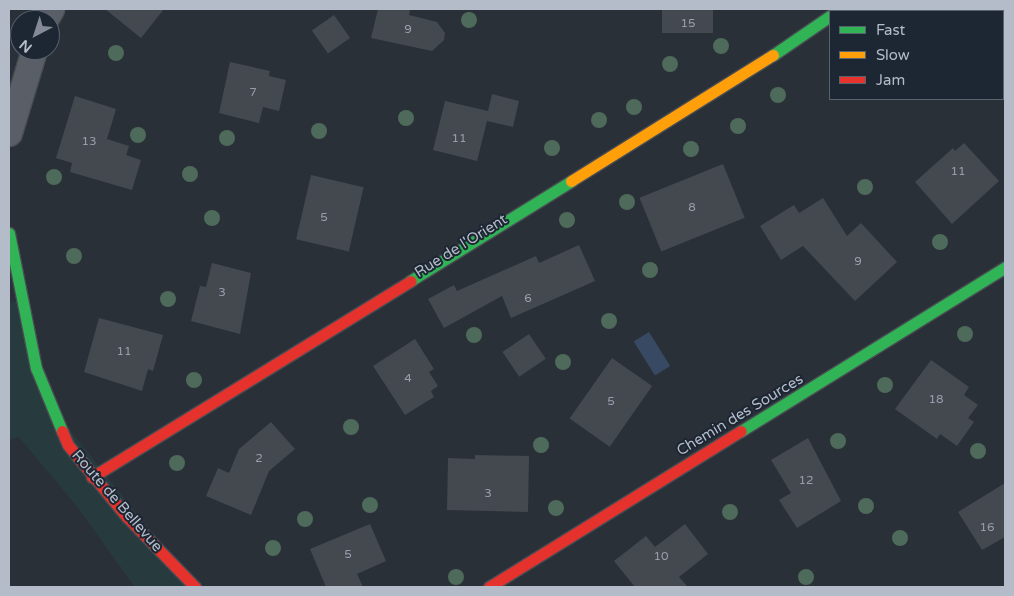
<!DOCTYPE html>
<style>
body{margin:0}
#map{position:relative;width:1014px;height:596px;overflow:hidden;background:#2a3038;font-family:"Varela Round",sans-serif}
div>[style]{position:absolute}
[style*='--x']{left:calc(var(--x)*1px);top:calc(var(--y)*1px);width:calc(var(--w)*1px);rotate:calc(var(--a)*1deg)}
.green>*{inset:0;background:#273a3e}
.water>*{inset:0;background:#384963;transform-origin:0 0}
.building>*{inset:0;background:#444950;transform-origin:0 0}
.roads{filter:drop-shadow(1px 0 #484c53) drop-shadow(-1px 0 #484c53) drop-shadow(0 1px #484c53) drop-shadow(0 -1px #484c53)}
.street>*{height:25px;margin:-12.5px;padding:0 12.5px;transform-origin:12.5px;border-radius:12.5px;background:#5a5e66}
.fast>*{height:11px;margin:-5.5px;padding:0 5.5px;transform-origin:5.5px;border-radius:5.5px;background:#30b455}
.slow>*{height:11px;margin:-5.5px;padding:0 5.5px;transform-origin:5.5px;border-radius:5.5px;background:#ff9f0a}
.jam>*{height:11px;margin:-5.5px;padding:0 5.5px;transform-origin:5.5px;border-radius:5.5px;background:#e5322d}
.trees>*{width:16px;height:16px;margin:-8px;border-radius:50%;background:#4e6a5a}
span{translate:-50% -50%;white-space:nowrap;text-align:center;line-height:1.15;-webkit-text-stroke:4px #1d2633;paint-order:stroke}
.number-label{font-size:12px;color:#989fab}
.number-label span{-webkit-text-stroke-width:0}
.street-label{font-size:15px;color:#b4bcc9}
.frame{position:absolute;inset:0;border:10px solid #b4bcc9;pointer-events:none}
.legend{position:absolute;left:829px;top:10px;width:175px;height:90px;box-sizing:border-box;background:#1d2633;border:1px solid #59626f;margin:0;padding:6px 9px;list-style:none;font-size:15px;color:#b4bcc9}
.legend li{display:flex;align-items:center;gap:10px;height:25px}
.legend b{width:25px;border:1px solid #59626f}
.north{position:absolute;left:10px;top:10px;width:50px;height:50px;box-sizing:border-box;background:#1d2633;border:1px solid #59626f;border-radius:50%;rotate:220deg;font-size:14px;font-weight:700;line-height:20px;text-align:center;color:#b4bcc9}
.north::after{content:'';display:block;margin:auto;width:18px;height:22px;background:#848b96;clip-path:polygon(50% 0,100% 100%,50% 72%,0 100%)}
</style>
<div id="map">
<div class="green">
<i style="clip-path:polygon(22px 299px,46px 400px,195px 587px,135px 587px,79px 509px,19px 437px,9px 440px,9px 303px)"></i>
</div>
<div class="water">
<i style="left:649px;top:332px;width:40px;height:18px;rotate:58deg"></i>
</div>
<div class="building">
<i style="clip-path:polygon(105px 9px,164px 9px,141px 38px)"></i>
<i style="clip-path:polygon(378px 9px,410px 9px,409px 15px,437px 22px,445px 33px,444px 40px,432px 51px,371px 38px)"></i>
<i style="left:662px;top:9px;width:51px;height:24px"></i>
<i style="left:334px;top:15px;width:28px;height:27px;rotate:55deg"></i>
<i style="clip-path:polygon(230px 62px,270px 71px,269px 76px,286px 80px,279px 111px,263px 107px,259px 123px,219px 113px)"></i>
<i style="clip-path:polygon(492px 94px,519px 101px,513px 127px,487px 121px,477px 161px,433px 150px,445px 101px,488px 111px)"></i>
<i style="clip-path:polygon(75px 96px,116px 109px,107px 139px,129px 146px,126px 155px,141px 160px,132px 190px,70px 172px,72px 163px,56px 158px)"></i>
<i style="clip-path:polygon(964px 143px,999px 181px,952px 224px,915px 182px,953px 148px,955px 151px)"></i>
<i style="left:723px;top:164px;width:58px;height:90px;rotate:68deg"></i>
<i style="left:311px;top:175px;width:54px;height:66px;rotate:13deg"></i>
<i style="clip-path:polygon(823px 198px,847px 236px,861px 223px,897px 262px,855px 301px,803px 246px,781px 260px,760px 226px,794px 205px,799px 213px)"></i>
<i style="clip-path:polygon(579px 245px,595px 281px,511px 318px,502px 296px,444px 328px,428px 299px,454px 285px,457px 291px,536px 256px,539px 263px)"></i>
<i style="clip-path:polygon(212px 263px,251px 273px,240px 334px,191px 321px,200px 286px,206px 287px)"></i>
<i style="clip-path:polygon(99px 318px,163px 335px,153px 371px,148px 369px,142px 391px,84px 372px)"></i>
<i style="left:529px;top:334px;width:30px;height:32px;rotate:56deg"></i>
<i style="clip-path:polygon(415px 339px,434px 369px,429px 372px,438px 386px,431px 391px,434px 397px,405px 415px,373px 366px)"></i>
<i style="left:612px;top:358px;width:49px;height:74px;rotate:35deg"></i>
<i style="clip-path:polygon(931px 360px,969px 387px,964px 395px,978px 405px,968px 418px,974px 422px,957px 446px,940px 434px,937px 439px,895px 409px)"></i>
<i style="clip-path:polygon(271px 422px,295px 449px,269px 471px,251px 515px,206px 496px,218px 468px,229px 473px,239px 449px)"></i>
<i style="clip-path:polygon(808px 438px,841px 501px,797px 528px,779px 500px,791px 493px,771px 460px)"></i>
<i style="clip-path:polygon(475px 455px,529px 456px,528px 512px,447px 510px,448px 458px,475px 459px)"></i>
<i style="clip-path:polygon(1005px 483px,1005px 537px,982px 550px,958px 512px)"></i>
<i style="clip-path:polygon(370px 524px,386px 561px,357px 574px,363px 587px,326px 587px,310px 549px)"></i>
<i style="clip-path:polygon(685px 524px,708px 554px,679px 577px,688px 587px,635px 587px,614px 561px,646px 536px,655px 547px)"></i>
</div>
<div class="roads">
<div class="street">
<i style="--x:45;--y:20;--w:13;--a:-61"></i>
<i style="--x:9;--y:133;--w:87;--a:-73.2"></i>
</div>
<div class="fast">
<i style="--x:773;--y:55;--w:69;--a:-34.4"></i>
<i style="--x:9;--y:233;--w:138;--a:78.7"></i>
<i style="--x:36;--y:368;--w:68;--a:67.6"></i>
<i style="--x:410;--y:281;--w:190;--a:-31.8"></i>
<i style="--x:741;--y:431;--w:311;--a:-31.8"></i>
</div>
<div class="slow">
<i style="--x:571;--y:181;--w:238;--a:-32"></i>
</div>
<div class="jam">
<i style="--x:62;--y:431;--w:15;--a:67"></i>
<i style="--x:68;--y:445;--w:93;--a:50.7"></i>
<i style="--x:127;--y:517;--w:98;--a:45.8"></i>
<i style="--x:92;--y:477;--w:374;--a:-31.6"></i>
<i style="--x:489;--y:587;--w:296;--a:-31.8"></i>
</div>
</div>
<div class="trees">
<i style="left:469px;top:20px"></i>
<i style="left:721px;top:46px"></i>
<i style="left:116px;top:53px"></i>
<i style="left:670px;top:64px"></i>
<i style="left:778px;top:95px"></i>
<i style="left:634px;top:107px"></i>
<i style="left:406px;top:118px"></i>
<i style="left:599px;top:120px"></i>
<i style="left:738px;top:126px"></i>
<i style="left:319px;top:131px"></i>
<i style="left:138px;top:135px"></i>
<i style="left:227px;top:138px"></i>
<i style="left:552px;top:148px"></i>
<i style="left:691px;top:149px"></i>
<i style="left:190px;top:174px"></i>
<i style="left:54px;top:177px"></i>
<i style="left:865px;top:187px"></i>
<i style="left:627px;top:202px"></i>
<i style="left:212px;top:218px"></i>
<i style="left:567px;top:220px"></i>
<i style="left:940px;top:242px"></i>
<i style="left:74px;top:256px"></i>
<i style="left:650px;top:270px"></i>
<i style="left:168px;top:299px"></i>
<i style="left:609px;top:321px"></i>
<i style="left:965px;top:334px"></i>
<i style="left:474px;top:335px"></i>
<i style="left:563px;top:362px"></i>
<i style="left:194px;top:380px"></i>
<i style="left:885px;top:385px"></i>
<i style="left:351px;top:427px"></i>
<i style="left:838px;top:441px"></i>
<i style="left:541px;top:445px"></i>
<i style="left:978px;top:451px"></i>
<i style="left:177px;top:463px"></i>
<i style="left:370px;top:505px"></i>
<i style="left:866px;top:506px"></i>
<i style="left:556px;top:508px"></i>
<i style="left:730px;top:512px"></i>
<i style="left:305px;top:519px"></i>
<i style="left:900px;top:538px"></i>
<i style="left:273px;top:548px"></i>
<i style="left:456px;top:577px"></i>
<i style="left:806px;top:577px"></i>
</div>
<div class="number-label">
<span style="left:688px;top:24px">15</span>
<span style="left:408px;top:30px">9</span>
<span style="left:253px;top:93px">7</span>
<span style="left:459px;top:139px">11</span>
<span style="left:89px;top:142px">13</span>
<span style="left:958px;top:172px">11</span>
<span style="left:692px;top:208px">8</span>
<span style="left:324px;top:218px">5</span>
<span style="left:858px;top:262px">9</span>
<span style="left:222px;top:293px">3</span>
<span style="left:528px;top:299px">6</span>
<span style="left:124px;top:352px">11</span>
<span style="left:408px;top:379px">4</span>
<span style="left:936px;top:400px">18</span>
<span style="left:611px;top:402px">5</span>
<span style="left:259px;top:459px">2</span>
<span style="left:806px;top:481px">12</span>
<span style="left:488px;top:494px">3</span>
<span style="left:987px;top:528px">16</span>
<span style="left:348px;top:555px">5</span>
<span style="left:661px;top:557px">10</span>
</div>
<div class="street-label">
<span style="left:461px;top:246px;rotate:-32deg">Rue de l'Orient</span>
<span style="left:740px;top:415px;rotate:-31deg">Chemin des Sources</span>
<span style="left:117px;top:501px;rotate:49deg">Route de Bellevue</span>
</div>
<div class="frame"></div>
<ul class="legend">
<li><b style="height:6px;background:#30b455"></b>Fast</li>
<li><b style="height:6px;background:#ff9f0a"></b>Slow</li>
<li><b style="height:6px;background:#e5322d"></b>Jam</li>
</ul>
<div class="north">N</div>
</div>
